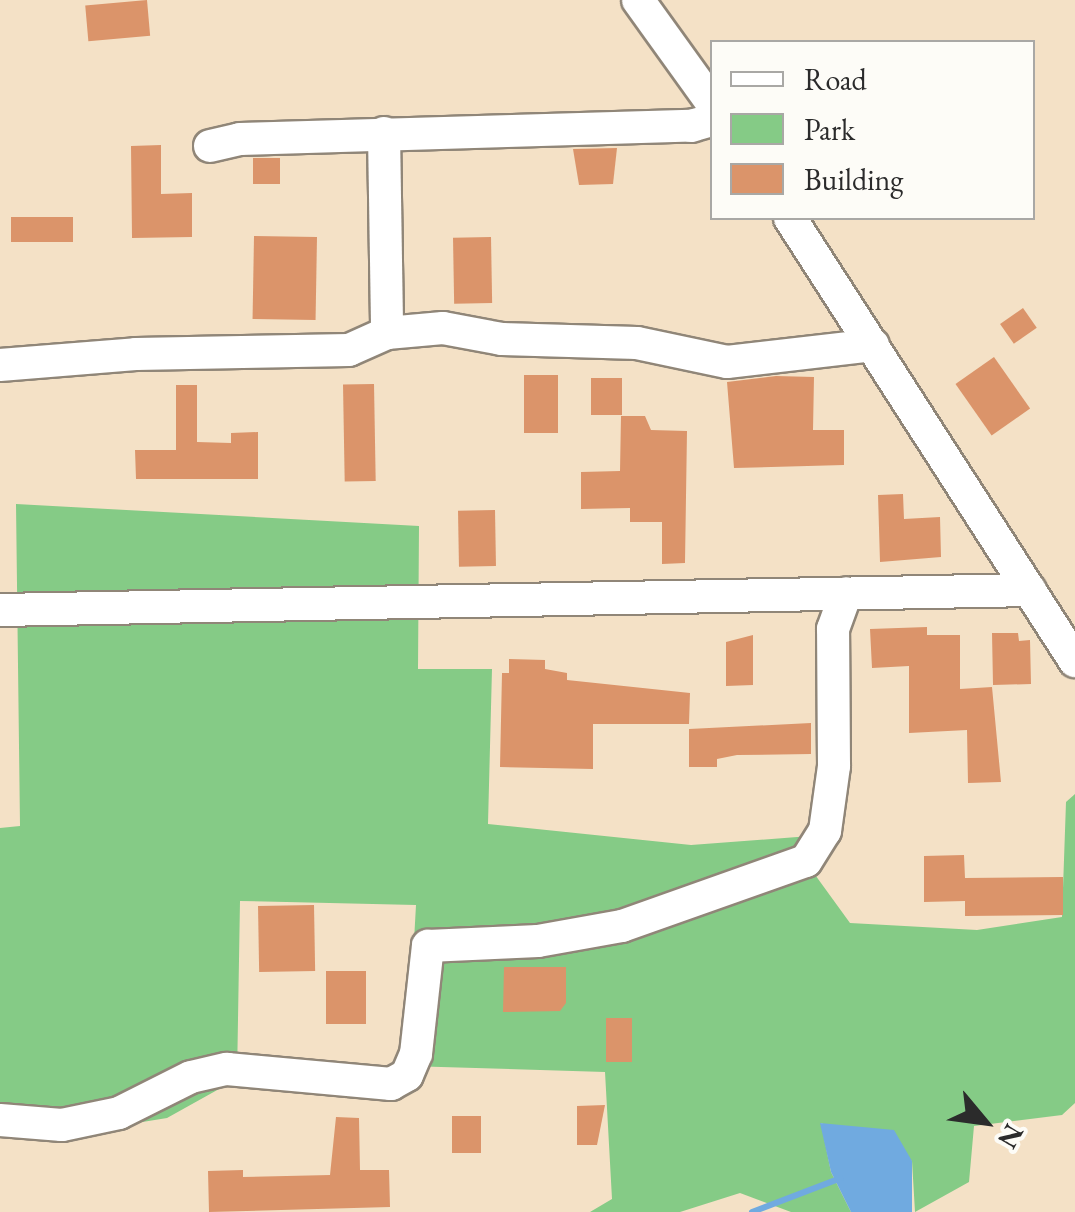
<!DOCTYPE html>
<style>
body{margin:0}
#map{position:relative;width:1075px;height:1212px;overflow:hidden;background:#f4e1c6;font-family:"EB Garamond",serif}
div>[style]{position:absolute}
[style*='--x']{left:calc(var(--x)*1px);top:calc(var(--y)*1px);width:calc(var(--w)*1px);rotate:calc(var(--a)*1deg)}
.green>*{inset:0;background:#85cb86}
.water>*{inset:0;background:#70aae0}
.stream>*{height:6px;margin:-3px;padding:0 3px;transform-origin:3px;border-radius:3px;background:#70aae0}
.building>*{inset:0;background:#db946a;transform-origin:0 0}
.roads{filter:drop-shadow(2px 0 #908678) drop-shadow(-2px 0 #908678) drop-shadow(0 2px #908678) drop-shadow(0 -2px #908678)}
.minor>*{height:32px;margin:-16px;padding:0 16px;transform-origin:16px;border-radius:16px;background:#fff}
span{translate:-50% -50%;white-space:nowrap;text-align:center;line-height:1.15;-webkit-text-stroke:10px #fdfcf7;paint-order:stroke}
.legend{position:absolute;left:710px;top:40px;width:325px;height:180px;box-sizing:border-box;background:#fdfcf7;border:2px solid #a9a8a5;margin:0;padding:12px 18px;list-style:none;font-size:30px;color:#2b2b2b}
.legend li{display:flex;align-items:center;gap:20px;height:50px}
.legend b{width:50px;border:2px solid #a9a8a5}
.north{position:absolute;left:935px;top:1072px;width:100px;height:100px;-webkit-text-stroke:8px #fdfcf7;paint-order:stroke;rotate:119deg;font-size:28px;font-weight:700;line-height:40px;text-align:center;color:#2b2b2b}
.north::after{content:'';display:block;margin:auto;width:35px;height:45px;background:#2b2b2b;clip-path:polygon(50% 0,100% 100%,50% 72%,0 100%)}
</style>
<div id="map">
<div class="green">
<i style="clip-path:polygon(16px 504px,419px 526px,418px 669px,492px 669px,488px 824px,691px 845px,810px 836px,813px 872px,850px 923px,977px 930px,1062px 917px,1066px 802px,1075px 794px,1075px 1103px,1062px 1115px,974px 1126px,969px 1182px,915px 1212px,912px 1161px,821px 1123px,831px 1172px,851px 1212px,791px 1212px,740px 1193px,680px 1212px,590px 1212px,612px 1199px,605px 1072px,407px 1066px,416px 905px,240px 901px,237px 1079px,167px 1118px,32px 1140px,0 1136px,0 828px,20px 826px)"></i>
</div>
<div class="water">
<i style="clip-path:polygon(820px 1123px,894px 1130px,912px 1161px,912px 1212px,851px 1212px,831px 1172px)"></i>
</div>
<div class="stream">
<i style="--x:752;--y:1212;--w:95;--a:-20.9"></i>
</div>
<div class="building">
<i style="left:147px;top:0;width:36px;height:62px;rotate:85deg"></i>
<i style="clip-path:polygon(161px 145px,161px 194px,192px 193px,192px 237px,132px 238px,131px 146px)"></i>
<i style="clip-path:polygon(617px 148px,613px 184px,579px 185px,573px 149px)"></i>
<i style="left:280px;top:158px;width:26px;height:27px;rotate:90deg"></i>
<i style="left:73px;top:217px;width:25px;height:62px;rotate:90deg"></i>
<i style="left:317px;top:237px;width:83px;height:63px;rotate:91deg"></i>
<i style="left:491px;top:237px;width:66px;height:38px;rotate:89deg"></i>
<i style="left:1023px;top:308px;width:24px;height:28px;rotate:55deg"></i>
<i style="left:994px;top:357px;width:63px;height:47px;rotate:55deg"></i>
<i style="left:524px;top:375px;width:34px;height:58px"></i>
<i style="clip-path:polygon(776px 376px,814px 377px,813px 430px,844px 430px,844px 465px,734px 468px,727px 382px)"></i>
<i style="left:622px;top:378px;width:37px;height:31px;rotate:90deg"></i>
<i style="left:374px;top:384px;width:97px;height:31px;rotate:89deg"></i>
<i style="clip-path:polygon(176px 385px,197px 385px,197px 442px,231px 443px,231px 433px,258px 432px,258px 479px,136px 479px,135px 450px,176px 450px)"></i>
<i style="clip-path:polygon(621px 416px,645px 416px,651px 430px,687px 431px,685px 563px,662px 564px,662px 522px,630px 522px,630px 508px,581px 509px,581px 472px,620px 471px)"></i>
<i style="clip-path:polygon(903px 494px,904px 519px,940px 517px,941px 557px,880px 562px,878px 495px)"></i>
<i style="left:495px;top:510px;width:56px;height:37px;rotate:89deg"></i>
<i style="clip-path:polygon(927px 627px,927px 635px,960px 635px,960px 689px,992px 687px,1001px 782px,968px 783px,967px 730px,909px 733px,909px 666px,872px 668px,870px 629px)"></i>
<i style="clip-path:polygon(992px 633px,1018px 633px,1019px 641px,1030px 640px,1031px 684px,993px 685px)"></i>
<i style="clip-path:polygon(753px 635px,753px 685px,726px 686px,726px 642px)"></i>
<i style="clip-path:polygon(509px 659px,545px 660px,545px 669px,567px 673px,567px 680px,690px 693px,689px 724px,593px 724px,593px 769px,500px 767px,502px 673px,509px 673px)"></i>
<i style="clip-path:polygon(811px 723px,811px 754px,737px 755px,717px 759px,717px 767px,689px 767px,689px 729px)"></i>
<i style="clip-path:polygon(964px 855px,965px 878px,1063px 877px,1063px 915px,965px 916px,965px 901px,924px 902px,924px 856px)"></i>
<i style="left:314px;top:905px;width:66px;height:56px;rotate:89deg"></i>
<i style="clip-path:polygon(504px 967px,566px 967px,566px 1003px,560px 1011px,503px 1012px)"></i>
<i style="left:366px;top:971px;width:53px;height:40px;rotate:90deg"></i>
<i style="left:606px;top:1018px;width:26px;height:44px"></i>
<i style="clip-path:polygon(605px 1105px,597px 1145px,577px 1145px,577px 1106px)"></i>
<i style="left:452px;top:1116px;width:29px;height:37px"></i>
<i style="clip-path:polygon(336px 1117px,359px 1118px,360px 1170px,389px 1170px,390px 1207px,209px 1212px,208px 1171px,243px 1170px,243px 1177px,330px 1175px)"></i>
</div>
<div class="roads">
<div class="minor">
<i style="--x:638;--y:0;--w:127;--a:54.3"></i>
<i style="--x:384;--y:133;--w:200;--a:89.1"></i>
<i style="--x:210;--y:146;--w:31;--a:-13"></i>
<i style="--x:240;--y:139;--w:451;--a:-1.7"></i>
<i style="--x:691;--y:126;--w:22;--a:-16"></i>
<i style="--x:790;--y:218;--w:527;--a:57.25"></i>
<i style="--x:0;--y:365;--w:136;--a:-4.6"></i>
<i style="--x:136;--y:354;--w:213;--a:-1.1"></i>
<i style="--x:349;--y:350;--w:42;--a:-24.1"></i>
<i style="--x:387;--y:333;--w:56;--a:-5.1"></i>
<i style="--x:443;--y:328;--w:60;--a:10.6"></i>
<i style="--x:502;--y:339;--w:135;--a:1.7"></i>
<i style="--x:637;--y:343;--w:92;--a:11.9"></i>
<i style="--x:727;--y:362;--w:147;--a:-6.6"></i>
<i style="--x:0;--y:610;--w:1030;--a:-1.11"></i>
<i style="--x:0;--y:1120;--w:62;--a:4.6"></i>
<i style="--x:62;--y:1125;--w:58;--a:-11.9"></i>
<i style="--x:119;--y:1113;--w:80;--a:-26.6"></i>
<i style="--x:191;--y:1077;--w:37;--a:-13"></i>
<i style="--x:227;--y:1069;--w:165;--a:5.2"></i>
<i style="--x:391;--y:1084;--w:18;--a:-29"></i>
<i style="--x:407;--y:1075;--w:23;--a:-67"></i>
<i style="--x:416;--y:1054;--w:109;--a:-83.7"></i>
<i style="--x:428;--y:946;--w:110;--a:-2.6"></i>
<i style="--x:538;--y:941;--w:85;--a:-10.1"></i>
<i style="--x:622;--y:926;--w:195;--a:-19.5"></i>
<i style="--x:806;--y:861;--w:36;--a:-58"></i>
<i style="--x:825;--y:831;--w:66;--a:-82.1"></i>
<i style="--x:834;--y:766;--w:137;--a:-90.4"></i>
<i style="--x:833;--y:629;--w:38;--a:-70"></i>
</div>
</div>
<ul class="legend">
<li><b style="height:12px;background:#fff"></b>Road</li>
<li><b style="height:28px;background:#85cb86"></b>Park</li>
<li><b style="height:28px;background:#db946a"></b>Building</li>
</ul>
<div class="north">N</div>
</div>
